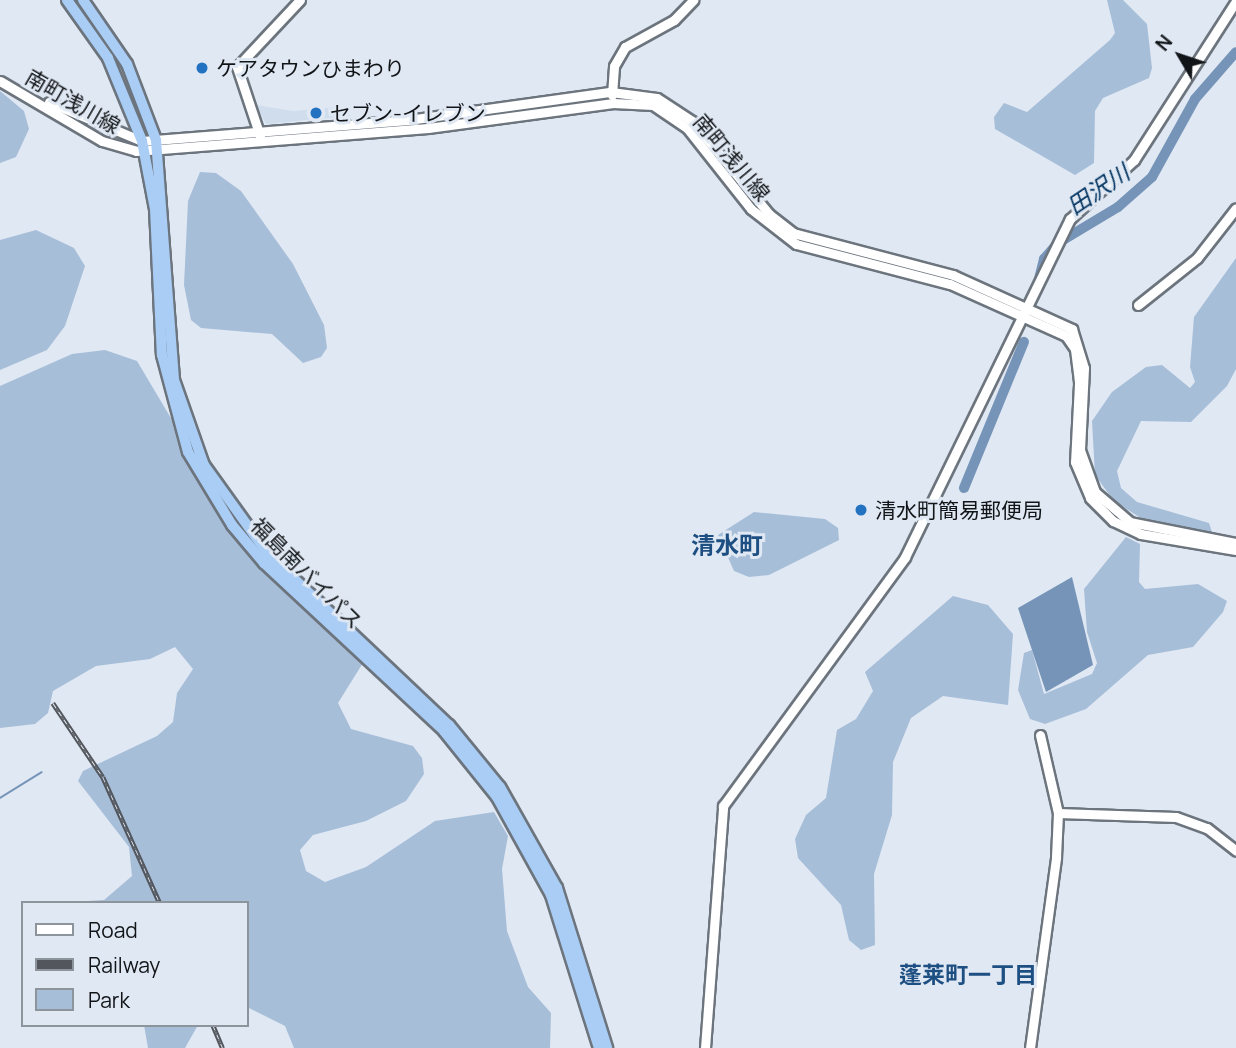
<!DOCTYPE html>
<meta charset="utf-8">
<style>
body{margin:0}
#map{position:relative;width:1236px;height:1048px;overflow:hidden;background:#e0e8f3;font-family:Manrope,"Noto Sans JP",sans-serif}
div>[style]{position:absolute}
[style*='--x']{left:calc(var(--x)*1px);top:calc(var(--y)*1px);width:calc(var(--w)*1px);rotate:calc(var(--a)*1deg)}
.built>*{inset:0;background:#cfdded}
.green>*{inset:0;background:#a7bed9}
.water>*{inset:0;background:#7594b8}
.stream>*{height:2px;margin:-1px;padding:0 1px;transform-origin:1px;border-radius:1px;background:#7594b8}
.river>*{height:10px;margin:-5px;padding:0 5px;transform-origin:5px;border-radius:5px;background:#7594b8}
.roads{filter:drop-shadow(2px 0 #6c747d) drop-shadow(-2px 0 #6c747d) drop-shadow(0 2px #6c747d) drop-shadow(0 -2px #6c747d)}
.secondary>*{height:9px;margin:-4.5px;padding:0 4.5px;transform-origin:4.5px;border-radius:4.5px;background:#fff}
.highway>*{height:10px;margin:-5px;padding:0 5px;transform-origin:5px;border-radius:5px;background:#aacdf5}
.rail>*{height:4.5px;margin-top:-2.25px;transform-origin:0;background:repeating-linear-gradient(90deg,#e0e8f3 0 5px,#53575d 0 10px);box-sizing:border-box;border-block:2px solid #53575d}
.dots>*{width:19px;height:19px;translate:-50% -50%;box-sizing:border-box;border:4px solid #e0e8f3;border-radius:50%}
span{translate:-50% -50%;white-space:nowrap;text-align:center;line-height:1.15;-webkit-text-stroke:6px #e0e8f3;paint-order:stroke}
.poi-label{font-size:21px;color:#121518}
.left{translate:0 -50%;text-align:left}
.street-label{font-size:21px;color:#121518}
.water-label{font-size:23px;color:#013360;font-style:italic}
.neighbourhood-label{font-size:23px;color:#1e4f82;font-weight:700}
.quarter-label{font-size:24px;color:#1e4f82;font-weight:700}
.legend{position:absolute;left:21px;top:901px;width:228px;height:126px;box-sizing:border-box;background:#e0e8f3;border:2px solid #8e949b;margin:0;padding:9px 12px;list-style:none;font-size:21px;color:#121518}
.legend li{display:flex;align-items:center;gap:14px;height:35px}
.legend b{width:35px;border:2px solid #8e949b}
.north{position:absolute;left:1145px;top:21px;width:70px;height:70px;-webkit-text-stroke:5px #e0e8f3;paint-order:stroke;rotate:309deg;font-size:19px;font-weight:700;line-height:28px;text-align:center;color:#121518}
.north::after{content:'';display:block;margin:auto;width:24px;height:32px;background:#121518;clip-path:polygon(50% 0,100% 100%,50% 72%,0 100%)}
</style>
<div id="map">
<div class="built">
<i style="clip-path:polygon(256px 105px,293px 111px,337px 107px,351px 116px,266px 124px)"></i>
</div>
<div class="green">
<i style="clip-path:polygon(1107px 0,1123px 0,1147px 24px,1152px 68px,1149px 78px,1103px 98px,1095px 111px,1094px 163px,1075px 175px,995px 129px,994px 117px,1004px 103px,1027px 112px,1110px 40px,1115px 33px)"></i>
<i style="clip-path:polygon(0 91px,24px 111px,29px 129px,16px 157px,0 163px)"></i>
<i style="clip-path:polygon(200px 172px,216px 173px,241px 191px,293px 264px,324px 325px,327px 348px,321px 357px,303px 363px,272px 334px,201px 328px,191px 320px,184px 285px,188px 201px)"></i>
<i style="clip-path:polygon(36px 230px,74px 248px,85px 266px,65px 326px,47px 350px,0 370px,0 240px)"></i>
<i style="clip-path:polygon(1236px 258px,1236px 369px,1227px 386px,1191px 422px,1141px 421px,1117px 471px,1121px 488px,1137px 502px,1209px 523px,1212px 532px,1147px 522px,1114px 501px,1095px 475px,1092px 421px,1112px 392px,1146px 367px,1162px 365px,1190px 388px,1195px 382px,1190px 367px,1194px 317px)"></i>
<i style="clip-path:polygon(105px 350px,137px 361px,244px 541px,366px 658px,338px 703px,351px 729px,413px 746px,422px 758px,424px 774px,406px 801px,366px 821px,313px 835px,300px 850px,306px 871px,325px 882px,366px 867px,435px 821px,494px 812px,508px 836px,502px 869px,507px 931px,528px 987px,551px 1013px,550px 1048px,294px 1048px,285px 1026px,247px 1007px,247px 903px,55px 903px,104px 900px,132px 876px,129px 847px,78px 781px,83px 771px,157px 736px,173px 722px,177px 693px,193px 669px,175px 647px,150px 659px,96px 666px,53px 691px,48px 713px,35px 724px,0 728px,0 386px,72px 354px)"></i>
<i style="clip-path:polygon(754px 512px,825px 519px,838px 528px,839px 540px,769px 575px,749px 577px,734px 571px,718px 535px)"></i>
<i style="clip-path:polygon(1126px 537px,1140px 544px,1139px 582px,1145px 589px,1198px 584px,1227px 601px,1223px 612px,1193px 647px,1148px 655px,1086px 709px,1045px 724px,1030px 719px,1018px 690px,1024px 653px,1032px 650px,1044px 694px,1092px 674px,1097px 663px,1087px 632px,1084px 589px)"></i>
<i style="clip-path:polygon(953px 596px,988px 605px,1013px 634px,1008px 705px,943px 696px,911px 718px,893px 762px,892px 815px,874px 874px,875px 945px,861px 950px,849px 940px,841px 905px,798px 858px,795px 839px,806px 815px,826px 798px,837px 730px,856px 719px,873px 691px,865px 672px)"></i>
<i style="clip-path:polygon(144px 1025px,198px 1025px,185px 1048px,148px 1048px)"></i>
</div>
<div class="water">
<i style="clip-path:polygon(1072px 577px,1093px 665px,1046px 692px,1018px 608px)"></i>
</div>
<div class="stream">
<i style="--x:0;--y:798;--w:49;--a:-31.8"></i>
</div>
<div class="river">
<i style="--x:1038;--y:283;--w:25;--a:-76"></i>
<i style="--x:1044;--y:259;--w:21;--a:-49"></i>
<i style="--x:1058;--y:243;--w:70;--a:-31"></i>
<i style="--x:1118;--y:207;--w:45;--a:-41.4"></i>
<i style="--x:1152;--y:177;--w:89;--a:-61.1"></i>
<i style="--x:1195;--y:99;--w:62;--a:-48.9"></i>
<i style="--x:964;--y:488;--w:158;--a:-67.7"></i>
</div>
<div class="roads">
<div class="secondary">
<i style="--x:0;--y:81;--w:118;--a:30.5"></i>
<i style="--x:102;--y:141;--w:35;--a:16"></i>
<i style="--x:136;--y:151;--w:293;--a:-4.5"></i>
<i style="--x:428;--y:128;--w:187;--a:-7.7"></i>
<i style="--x:613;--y:103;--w:40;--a:2.9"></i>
<i style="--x:653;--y:105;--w:41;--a:34.1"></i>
<i style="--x:687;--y:128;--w:103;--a:51.7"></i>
<i style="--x:751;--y:209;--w:57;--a:37.9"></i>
<i style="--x:796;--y:244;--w:159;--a:14.6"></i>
<i style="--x:950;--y:284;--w:127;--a:24.1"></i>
<i style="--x:1066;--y:336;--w:16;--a:55"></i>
<i style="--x:1075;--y:349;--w:35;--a:83"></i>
<i style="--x:1079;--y:384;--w:78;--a:92.9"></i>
<i style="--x:1075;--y:462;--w:39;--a:67"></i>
<i style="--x:1090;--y:498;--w:33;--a:45"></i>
<i style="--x:1113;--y:521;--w:31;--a:25"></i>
<i style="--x:1141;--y:534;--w:96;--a:9.6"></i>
<i style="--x:612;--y:95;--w:29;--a:-86"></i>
<i style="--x:614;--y:66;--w:22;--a:-60"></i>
<i style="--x:625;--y:47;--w:56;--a:-28.9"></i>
<i style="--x:674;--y:20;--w:28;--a:-46"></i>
<i style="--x:49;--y:102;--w:101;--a:22.8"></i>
<i style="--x:142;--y:141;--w:267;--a:-4.5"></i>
<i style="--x:408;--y:120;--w:205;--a:-7.9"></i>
<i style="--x:611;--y:92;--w:46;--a:7.4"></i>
<i style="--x:657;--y:98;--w:42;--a:33.3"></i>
<i style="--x:692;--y:121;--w:121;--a:50.4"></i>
<i style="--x:769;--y:214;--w:31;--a:38"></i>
<i style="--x:793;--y:233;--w:165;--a:14.7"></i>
<i style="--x:953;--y:275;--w:131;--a:24.4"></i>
<i style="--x:1072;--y:329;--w:41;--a:72.9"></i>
<i style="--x:1084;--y:368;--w:82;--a:92.8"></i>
<i style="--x:1080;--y:450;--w:45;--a:70.3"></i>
<i style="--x:1095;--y:492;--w:46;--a:40.6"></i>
<i style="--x:1130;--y:522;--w:108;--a:11.2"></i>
<i style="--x:260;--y:136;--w:73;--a:-108.4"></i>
<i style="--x:237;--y:67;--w:92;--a:-46.8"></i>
<i style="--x:1138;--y:305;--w:75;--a:-38.5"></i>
<i style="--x:1197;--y:258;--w:63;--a:-52"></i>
<i style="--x:1058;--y:813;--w:118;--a:1.9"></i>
<i style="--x:1176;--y:817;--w:33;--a:20"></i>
<i style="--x:1207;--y:828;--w:37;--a:38"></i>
<i style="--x:705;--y:1048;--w:243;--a:-85.7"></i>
<i style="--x:723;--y:806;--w:308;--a:-53.8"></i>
<i style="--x:905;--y:557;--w:376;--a:-64"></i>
<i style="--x:1070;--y:219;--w:87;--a:-42.7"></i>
<i style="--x:1134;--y:160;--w:189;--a:-57.3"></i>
<i style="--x:1030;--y:1048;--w:193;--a:-82.2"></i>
<i style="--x:1056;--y:857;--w:44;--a:-87.4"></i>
<i style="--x:1058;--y:813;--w:80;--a:-103"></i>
</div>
<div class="highway">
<i style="--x:67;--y:0;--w:71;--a:54.7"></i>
<i style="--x:108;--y:58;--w:90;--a:67.7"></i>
<i style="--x:142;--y:141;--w:69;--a:79.2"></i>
<i style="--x:155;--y:209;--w:146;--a:87.3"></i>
<i style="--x:162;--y:355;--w:100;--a:75"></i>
<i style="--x:188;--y:452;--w:85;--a:58.9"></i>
<i style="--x:232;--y:525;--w:50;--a:49.9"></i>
<i style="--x:264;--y:563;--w:246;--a:43"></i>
<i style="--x:444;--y:731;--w:85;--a:51.2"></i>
<i style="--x:497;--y:797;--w:112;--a:61.1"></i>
<i style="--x:551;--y:895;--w:160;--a:72.6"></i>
<i style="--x:83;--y:0;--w:78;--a:55.5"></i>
<i style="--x:127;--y:64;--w:81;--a:69.1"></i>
<i style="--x:156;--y:140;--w:241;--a:85.7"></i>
<i style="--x:174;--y:380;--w:90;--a:70.6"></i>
<i style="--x:204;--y:465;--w:110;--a:54.3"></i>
<i style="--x:268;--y:554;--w:249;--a:43.4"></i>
<i style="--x:449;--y:725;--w:80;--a:50.6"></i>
<i style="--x:500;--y:787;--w:116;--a:60.6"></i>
<i style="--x:557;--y:888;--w:168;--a:72.6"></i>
</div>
</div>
<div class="rail">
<i style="--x:53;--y:703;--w:89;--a:56"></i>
<i style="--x:103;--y:777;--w:138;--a:65.7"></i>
<i style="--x:213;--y:1025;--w:25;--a:67"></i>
</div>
<div class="dots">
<i style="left:202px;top:68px;background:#2372c1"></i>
<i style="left:316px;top:113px;background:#2372c1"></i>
<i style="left:861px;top:510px;background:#2372c1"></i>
</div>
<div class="poi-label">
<span class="left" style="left:216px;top:68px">ケアタウンひまわり</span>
<span class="left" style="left:330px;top:113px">セブン-イレブン</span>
<span class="left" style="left:875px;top:510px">清水町簡易郵便局</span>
</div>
<div class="street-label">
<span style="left:73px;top:101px;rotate:30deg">南町浅川線</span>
<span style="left:732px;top:157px;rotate:50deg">南町浅川線</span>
<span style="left:307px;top:573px;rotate:45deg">福島南バイパス</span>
</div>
<div class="water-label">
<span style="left:1098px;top:189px;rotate:-34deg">田沢川</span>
</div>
<div class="neighbourhood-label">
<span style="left:968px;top:974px">蓬莱町一丁目</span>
</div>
<div class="quarter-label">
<span style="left:727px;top:545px">清水町</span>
</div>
<ul class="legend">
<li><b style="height:9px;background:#fff"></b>Road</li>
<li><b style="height:9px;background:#53575d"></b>Railway</li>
<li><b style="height:19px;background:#a7bed9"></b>Park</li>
</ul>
<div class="north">N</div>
</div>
